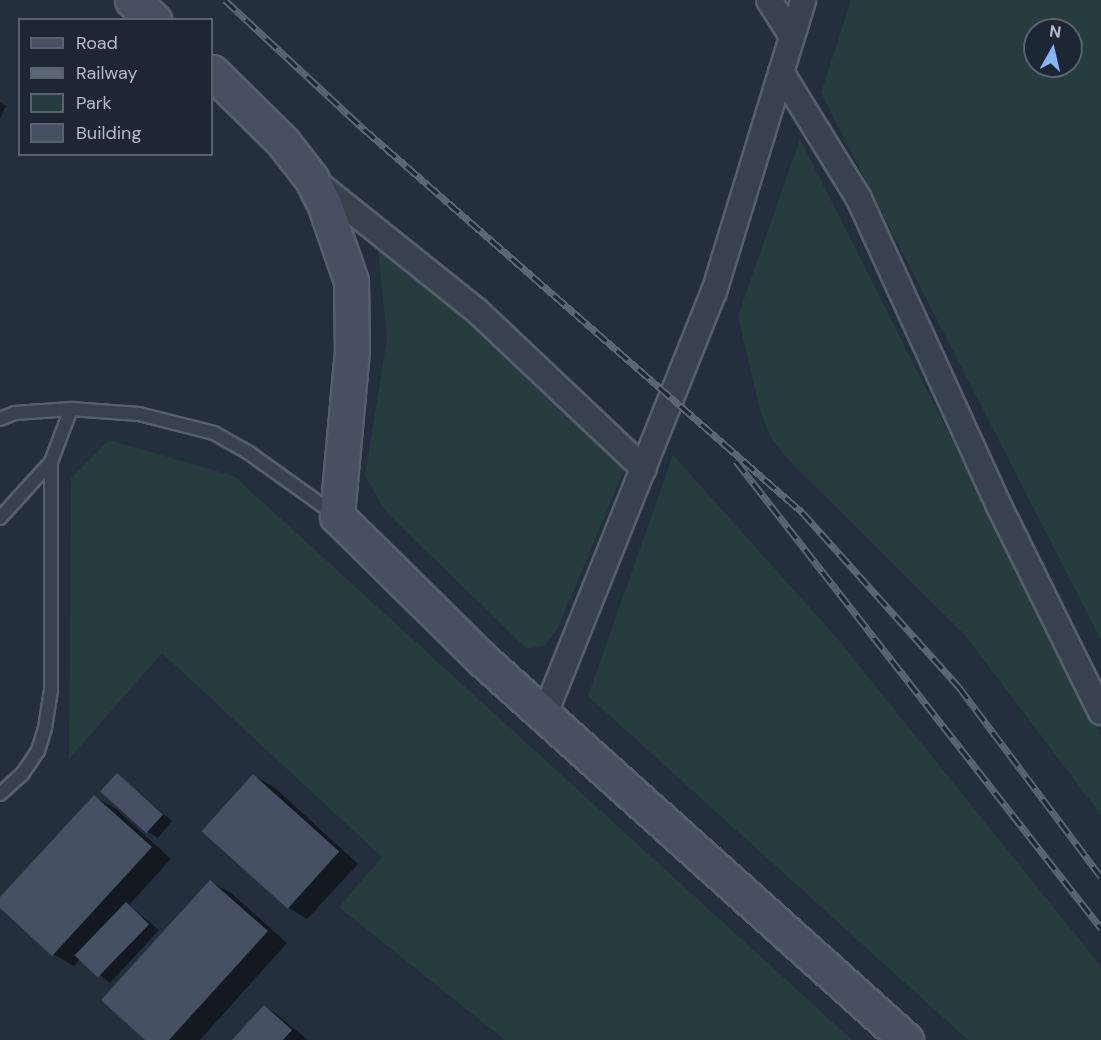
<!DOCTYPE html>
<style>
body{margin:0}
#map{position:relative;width:1101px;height:1040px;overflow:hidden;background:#242f3e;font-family:"DM Sans",sans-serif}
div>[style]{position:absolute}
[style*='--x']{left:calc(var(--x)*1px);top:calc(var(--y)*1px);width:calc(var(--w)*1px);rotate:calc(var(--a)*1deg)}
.green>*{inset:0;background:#263c3f}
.shadow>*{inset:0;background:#0007}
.building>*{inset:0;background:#455162;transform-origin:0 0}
.roads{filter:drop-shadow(2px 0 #565f6c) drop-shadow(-2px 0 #565f6c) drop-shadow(0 2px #565f6c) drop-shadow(0 -2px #565f6c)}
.lane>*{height:12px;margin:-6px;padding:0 6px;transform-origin:6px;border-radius:6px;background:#38414e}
.street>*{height:24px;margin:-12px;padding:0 12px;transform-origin:12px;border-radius:12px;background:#38414e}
.secondary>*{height:33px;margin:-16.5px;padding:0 16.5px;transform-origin:16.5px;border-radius:16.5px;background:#465061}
.rail>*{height:7px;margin-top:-3.5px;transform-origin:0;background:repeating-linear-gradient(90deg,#1d2633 0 14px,#5a6575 0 28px);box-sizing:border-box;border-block:2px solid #5a6575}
span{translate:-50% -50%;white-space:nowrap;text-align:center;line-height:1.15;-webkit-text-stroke:4.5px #1d2633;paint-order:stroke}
.legend{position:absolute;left:18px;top:18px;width:195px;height:138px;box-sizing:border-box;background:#1d2633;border:2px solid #59626f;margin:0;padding:8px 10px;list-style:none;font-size:18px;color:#b4bcc9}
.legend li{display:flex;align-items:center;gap:12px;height:30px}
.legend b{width:30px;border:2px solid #59626f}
.north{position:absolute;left:1023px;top:18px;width:60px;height:60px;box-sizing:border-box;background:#1d2633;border:2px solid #59626f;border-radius:50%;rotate:8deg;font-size:16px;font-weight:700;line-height:24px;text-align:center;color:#b4bcc9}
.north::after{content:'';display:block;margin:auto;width:21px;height:27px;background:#8ab4f8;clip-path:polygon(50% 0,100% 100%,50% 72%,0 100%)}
</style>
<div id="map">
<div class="green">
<i style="clip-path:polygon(evenodd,851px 0,1101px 0,1101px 640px,821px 93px,851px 0,1035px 30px,1071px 30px,1071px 66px,1035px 66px,1035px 30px)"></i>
<i style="clip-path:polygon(800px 139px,1101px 735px,1101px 815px,965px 635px,790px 462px,772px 439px,761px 414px,738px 316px)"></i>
<i style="clip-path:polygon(387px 243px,626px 465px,557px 630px,545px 645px,527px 649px,387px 513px,365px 476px,387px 338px,378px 250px)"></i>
<i style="clip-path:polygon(109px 440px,234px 476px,852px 1040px,505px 1040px,339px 907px,382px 857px,162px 653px,69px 759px,71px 478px)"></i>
<i style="clip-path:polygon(673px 455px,836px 637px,1095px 959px,1101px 968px,1101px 1040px,968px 1040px,588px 696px)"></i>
</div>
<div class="shadow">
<i style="clip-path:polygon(0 102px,6px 106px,0 118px)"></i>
<i style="clip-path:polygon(118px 775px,172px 821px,158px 838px,148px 832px)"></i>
<i style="clip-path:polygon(254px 776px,274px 787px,358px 864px,307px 919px,287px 907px,203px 831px)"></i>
<i style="clip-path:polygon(95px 797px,115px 808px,171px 859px,129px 905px,159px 930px,110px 983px,80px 959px,74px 966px,53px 954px,0 906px,0 900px)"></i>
<i style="clip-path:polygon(210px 881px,231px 893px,287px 943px,200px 1040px,147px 1040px)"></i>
<i style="clip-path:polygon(264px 1007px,274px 1012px,308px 1040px,234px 1040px)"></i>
</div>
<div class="building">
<i style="left:117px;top:773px;width:62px;height:25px;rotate:42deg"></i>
<i style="left:253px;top:774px;width:116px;height:77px;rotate:42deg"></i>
<i style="clip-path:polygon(94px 795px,152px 847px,52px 956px,0 908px,0 897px)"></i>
<i style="clip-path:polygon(210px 880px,268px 931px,169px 1040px,145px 1040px,101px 1000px)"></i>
<i style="left:126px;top:902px;width:32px;height:74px;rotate:44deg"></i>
<i style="clip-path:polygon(264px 1005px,292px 1030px,283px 1040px,232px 1040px)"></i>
</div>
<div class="roads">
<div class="lane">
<i style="--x:0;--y:419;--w:16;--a:-22"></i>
<i style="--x:15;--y:413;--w:56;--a:-4.1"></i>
<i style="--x:0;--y:518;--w:76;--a:-47.7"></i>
<i style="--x:51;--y:462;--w:57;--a:-69.3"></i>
<i style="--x:71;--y:409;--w:68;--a:4.2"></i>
<i style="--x:139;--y:414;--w:77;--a:14.2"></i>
<i style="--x:214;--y:433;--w:40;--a:29.7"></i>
<i style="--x:249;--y:453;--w:103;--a:35.5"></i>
<i style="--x:0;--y:794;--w:31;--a:-42"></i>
<i style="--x:23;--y:773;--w:27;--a:-56"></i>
<i style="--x:38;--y:751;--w:24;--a:-73"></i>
<i style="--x:45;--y:728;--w:38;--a:-81"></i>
<i style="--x:51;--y:690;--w:228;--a:-90"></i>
</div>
<div class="street">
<i style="--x:769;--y:0;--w:41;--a:57.8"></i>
<i style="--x:781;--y:72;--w:149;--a:58.4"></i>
<i style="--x:859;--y:199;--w:337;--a:65.5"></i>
<i style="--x:999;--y:506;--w:230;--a:63.7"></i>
<i style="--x:316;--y:182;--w:205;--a:38.7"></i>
<i style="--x:476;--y:310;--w:231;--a:43.4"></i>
<i style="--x:544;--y:716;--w:457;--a:-68.2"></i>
<i style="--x:714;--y:292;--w:305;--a:-73"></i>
</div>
<div class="secondary">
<i style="--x:132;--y:0;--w:30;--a:42"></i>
<i style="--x:212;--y:72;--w:100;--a:44.6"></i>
<i style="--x:283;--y:142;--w:46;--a:52.1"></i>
<i style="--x:311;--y:178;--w:28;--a:63"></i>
<i style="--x:324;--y:203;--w:83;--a:70.9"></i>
<i style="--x:351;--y:281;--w:69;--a:89.2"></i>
<i style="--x:352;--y:350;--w:167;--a:95.2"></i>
<i style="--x:337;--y:516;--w:205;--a:44.6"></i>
<i style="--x:483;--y:660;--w:569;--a:41.93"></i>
</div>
</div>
<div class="rail">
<i style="--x:225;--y:0;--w:190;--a:42.9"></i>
<i style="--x:364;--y:129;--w:582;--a:41.17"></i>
<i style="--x:802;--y:512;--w:235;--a:48.1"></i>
<i style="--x:959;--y:687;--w:237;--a:53.2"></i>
<i style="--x:736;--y:461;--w:593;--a:51.99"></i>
</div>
<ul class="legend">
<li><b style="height:8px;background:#465061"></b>Road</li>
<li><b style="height:8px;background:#5a6575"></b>Railway</li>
<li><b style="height:16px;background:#263c3f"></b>Park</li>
<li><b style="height:16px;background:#455162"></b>Building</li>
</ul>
<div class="north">N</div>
</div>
